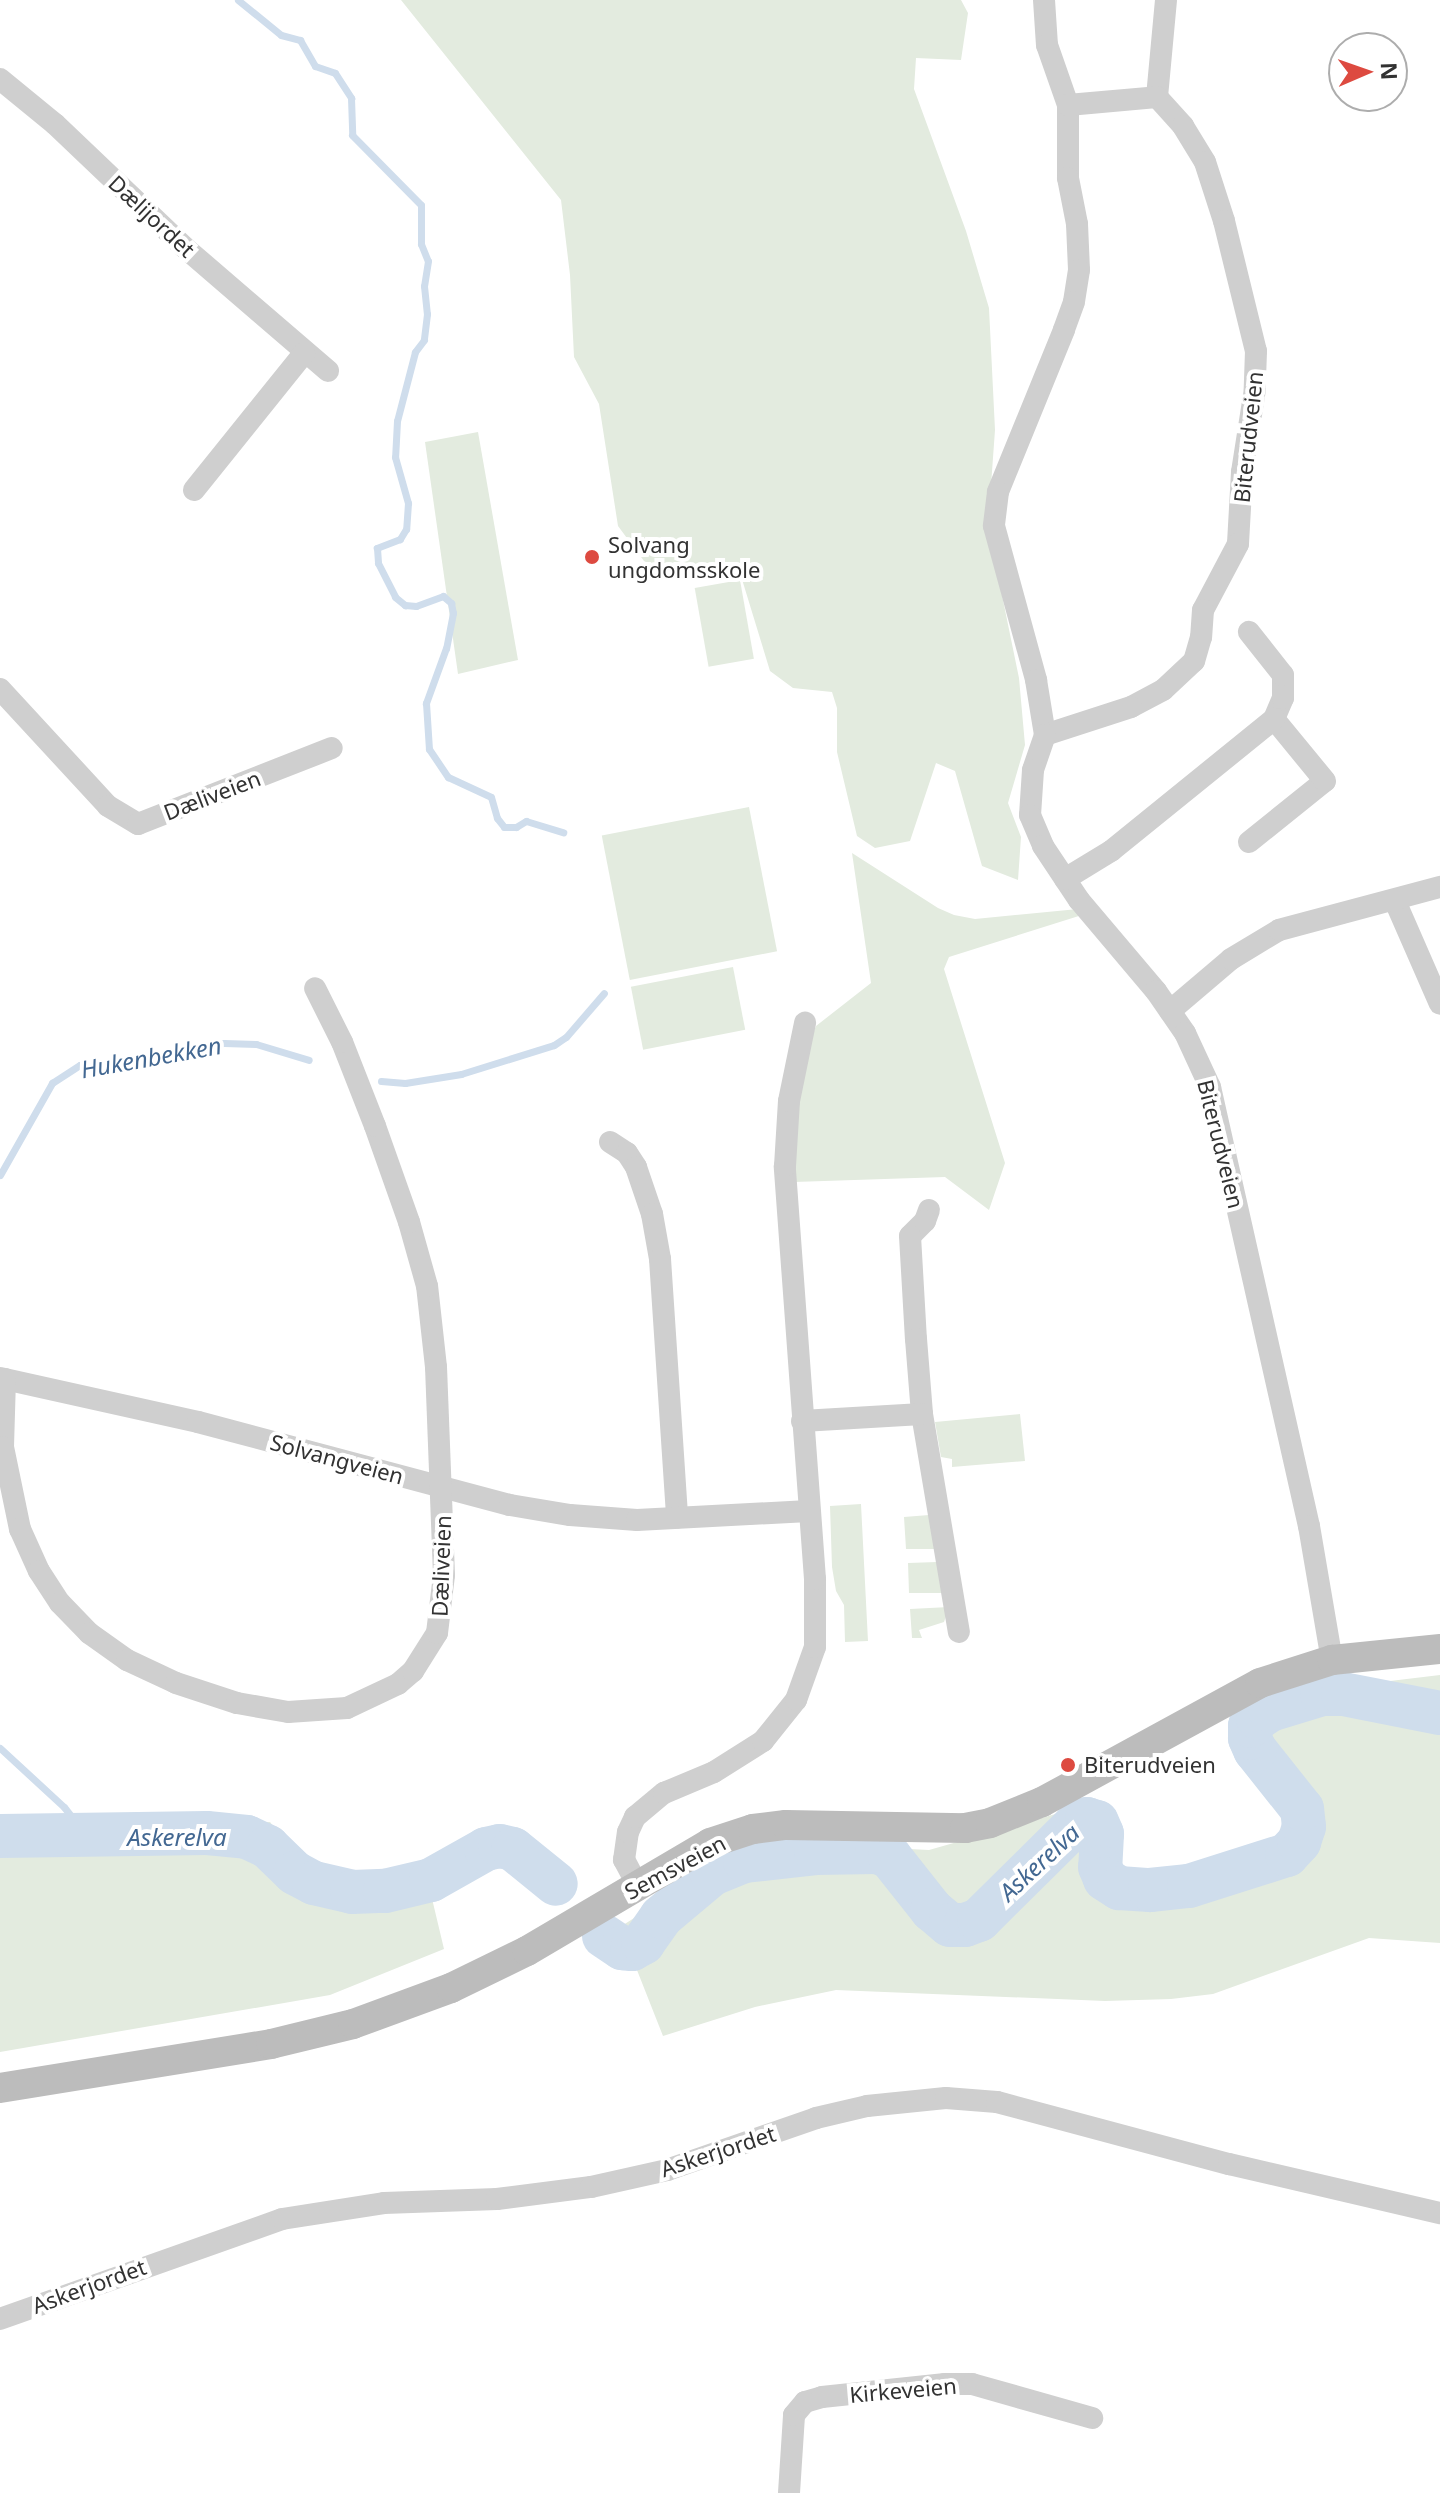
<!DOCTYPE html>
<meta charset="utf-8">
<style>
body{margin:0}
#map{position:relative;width:1440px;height:2493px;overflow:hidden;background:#fff;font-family:"Noto Sans",sans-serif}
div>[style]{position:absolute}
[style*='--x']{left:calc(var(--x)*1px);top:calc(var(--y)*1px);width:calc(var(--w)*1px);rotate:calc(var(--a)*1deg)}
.green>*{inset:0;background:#e3ebdf;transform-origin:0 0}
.stream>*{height:7px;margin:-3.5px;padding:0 3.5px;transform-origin:3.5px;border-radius:3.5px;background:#cfddec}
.river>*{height:44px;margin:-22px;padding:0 22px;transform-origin:22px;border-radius:22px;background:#cfddec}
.street>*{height:22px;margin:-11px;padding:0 11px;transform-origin:11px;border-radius:11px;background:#cfcfcf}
.secondary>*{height:30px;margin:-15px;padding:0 15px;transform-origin:15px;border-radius:15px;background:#bcbcbc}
.dots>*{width:22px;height:22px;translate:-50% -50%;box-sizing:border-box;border:4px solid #fff;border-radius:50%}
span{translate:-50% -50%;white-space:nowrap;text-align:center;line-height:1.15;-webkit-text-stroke:8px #fff;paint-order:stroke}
.street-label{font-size:22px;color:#323232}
.poi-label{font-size:22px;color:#323232}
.left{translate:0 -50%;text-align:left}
.water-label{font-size:24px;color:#436892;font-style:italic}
.north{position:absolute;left:1328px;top:32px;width:80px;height:80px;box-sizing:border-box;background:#fff;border:2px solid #adadad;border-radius:50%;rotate:88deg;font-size:22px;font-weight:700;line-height:32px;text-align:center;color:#323232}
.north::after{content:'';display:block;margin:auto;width:28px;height:36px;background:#dd4a40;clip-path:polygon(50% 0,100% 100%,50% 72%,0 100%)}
</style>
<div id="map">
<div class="green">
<i style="clip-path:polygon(401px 0,961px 0,968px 13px,961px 60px,916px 58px,914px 89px,966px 231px,989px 308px,995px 430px,988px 527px,1019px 678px,1025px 745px,1008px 803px,1021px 837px,1018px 880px,982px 866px,955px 771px,936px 763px,910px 841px,875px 848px,857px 836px,837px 752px,837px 708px,832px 692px,793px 688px,770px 671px,737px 563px,666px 572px,644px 561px,618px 526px,599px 404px,574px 357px,570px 275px,561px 200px)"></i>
<i style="clip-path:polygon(478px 432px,518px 660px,458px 674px,425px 442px)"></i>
<i style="left:740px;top:580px;width:80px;height:46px;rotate:80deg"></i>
<i style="left:749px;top:807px;width:147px;height:150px;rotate:79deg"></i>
<i style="clip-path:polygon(852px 853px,938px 908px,954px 915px,975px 919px,1078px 909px,1082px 915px,949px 957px,944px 969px,1005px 1163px,989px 1210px,945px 1177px,794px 1182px,793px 1124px,803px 1058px,816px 1026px,871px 983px)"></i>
<i style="left:733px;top:967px;width:64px;height:104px;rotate:79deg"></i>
<i style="clip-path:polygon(1020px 1414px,1025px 1461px,952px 1467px,952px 1459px,941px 1457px,935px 1422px)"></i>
<i style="clip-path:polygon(861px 1504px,868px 1641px,845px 1642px,844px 1605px,836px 1591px,832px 1567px,830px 1506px)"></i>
<i style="clip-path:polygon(929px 1515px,939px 1549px,906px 1549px,904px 1517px)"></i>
<i style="clip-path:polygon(937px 1562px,945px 1593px,909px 1593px,908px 1563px)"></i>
<i style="clip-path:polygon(949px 1607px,944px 1622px,919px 1630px,922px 1638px,912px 1638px,910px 1609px)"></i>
<i style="clip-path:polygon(1440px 1675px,1440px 1943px,1369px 1938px,1213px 1994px,1171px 1999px,1105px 2001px,836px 1990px,755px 2007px,663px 2036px,620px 1927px,722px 1862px,810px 1844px,929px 1850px,1080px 1807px,1097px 1822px,1102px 1834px,1100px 1867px,1105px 1879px,1119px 1888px,1150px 1890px,1189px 1886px,1246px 1871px,1287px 1855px,1299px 1842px,1303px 1827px,1302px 1809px,1292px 1793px,1255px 1750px,1250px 1726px,1340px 1687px)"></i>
<i style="clip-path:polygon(270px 1822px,329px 1896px,429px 1886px,444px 1949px,330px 1995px,0 2052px,0 1829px)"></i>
</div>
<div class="stream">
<i style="--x:238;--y:0;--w:55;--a:39.1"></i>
<i style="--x:281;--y:35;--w:20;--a:15"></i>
<i style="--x:300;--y:40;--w:30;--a:60"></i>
<i style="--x:315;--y:66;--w:21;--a:19"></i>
<i style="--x:335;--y:73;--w:30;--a:57"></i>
<i style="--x:351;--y:98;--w:37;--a:88"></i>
<i style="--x:352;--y:135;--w:98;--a:45.4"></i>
<i style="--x:421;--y:205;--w:39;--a:90"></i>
<i style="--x:421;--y:244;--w:18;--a:68"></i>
<i style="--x:428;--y:261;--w:25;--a:99"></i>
<i style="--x:424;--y:286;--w:28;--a:84"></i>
<i style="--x:427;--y:314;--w:26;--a:97"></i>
<i style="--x:424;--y:340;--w:15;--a:127"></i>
<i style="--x:415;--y:352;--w:71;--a:104.6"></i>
<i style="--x:397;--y:421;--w:36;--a:93"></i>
<i style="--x:395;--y:457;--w:48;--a:74.2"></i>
<i style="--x:408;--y:503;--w:26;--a:94"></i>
<i style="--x:406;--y:529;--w:12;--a:121"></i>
<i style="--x:400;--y:539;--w:25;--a:159"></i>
<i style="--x:377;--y:548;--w:15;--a:86"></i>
<i style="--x:378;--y:563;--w:38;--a:63"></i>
<i style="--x:395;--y:597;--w:13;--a:39"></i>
<i style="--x:405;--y:605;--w:11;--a:5"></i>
<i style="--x:416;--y:606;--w:29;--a:-20"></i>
<i style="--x:443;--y:596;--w:11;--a:41"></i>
<i style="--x:451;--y:603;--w:10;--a:79"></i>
<i style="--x:453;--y:613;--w:36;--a:101"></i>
<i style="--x:446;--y:648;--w:59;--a:110"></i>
<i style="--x:426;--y:703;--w:46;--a:86.3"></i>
<i style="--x:429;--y:749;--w:34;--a:56"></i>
<i style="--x:448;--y:777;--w:47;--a:24.9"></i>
<i style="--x:491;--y:797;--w:22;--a:74"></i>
<i style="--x:497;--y:818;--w:11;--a:52"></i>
<i style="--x:504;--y:827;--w:12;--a:0"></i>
<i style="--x:516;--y:827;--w:12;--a:-31"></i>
<i style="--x:526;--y:821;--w:39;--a:17"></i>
<i style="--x:381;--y:1081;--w:24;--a:5"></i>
<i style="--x:405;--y:1083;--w:57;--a:-9.1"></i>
<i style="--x:461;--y:1074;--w:97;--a:-17.3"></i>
<i style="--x:554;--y:1045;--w:14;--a:-34"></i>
<i style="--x:566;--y:1037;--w:58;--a:-49.2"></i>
<i style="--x:0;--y:1175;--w:106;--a:-60.5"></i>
<i style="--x:52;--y:1083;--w:33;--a:-33"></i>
<i style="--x:80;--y:1065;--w:61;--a:-4.7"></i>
<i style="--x:141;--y:1060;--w:57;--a:-14.3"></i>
<i style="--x:196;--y:1046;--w:28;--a:-6"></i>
<i style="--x:224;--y:1043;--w:32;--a:2"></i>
<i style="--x:256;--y:1044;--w:55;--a:16.8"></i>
<i style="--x:0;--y:1748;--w:87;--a:42.7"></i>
<i style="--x:64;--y:1807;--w:34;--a:52"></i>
</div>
<div class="river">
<i style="--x:0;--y:1836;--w:207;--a:-0.8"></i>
<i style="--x:207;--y:1833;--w:40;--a:5.7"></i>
<i style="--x:247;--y:1837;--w:23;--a:25"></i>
<i style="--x:268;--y:1847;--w:37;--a:44"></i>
<i style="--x:295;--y:1873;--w:21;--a:28"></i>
<i style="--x:314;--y:1883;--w:39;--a:13"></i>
<i style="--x:352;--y:1892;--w:33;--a:-2"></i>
<i style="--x:385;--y:1891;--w:47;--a:-13.4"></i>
<i style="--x:431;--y:1880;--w:63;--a:-29.4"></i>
<i style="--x:486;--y:1849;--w:14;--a:-12"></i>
<i style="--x:500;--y:1846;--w:13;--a:13"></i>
<i style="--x:513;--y:1849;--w:55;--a:39.1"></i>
<i style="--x:604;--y:1936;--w:22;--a:34"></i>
<i style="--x:622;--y:1948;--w:10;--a:6"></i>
<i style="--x:632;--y:1949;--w:13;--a:-29"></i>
<i style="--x:643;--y:1943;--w:32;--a:-55"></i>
<i style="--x:661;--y:1917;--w:67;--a:-40.1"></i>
<i style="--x:712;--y:1874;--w:35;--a:-22"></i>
<i style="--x:745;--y:1861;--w:71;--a:-6.4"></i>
<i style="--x:816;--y:1853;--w:61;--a:-0.9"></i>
<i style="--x:877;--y:1852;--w:14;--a:21"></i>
<i style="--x:890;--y:1857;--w:68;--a:51.6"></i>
<i style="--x:932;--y:1910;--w:23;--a:40"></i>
<i style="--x:950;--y:1925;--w:15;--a:0"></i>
<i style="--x:965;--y:1925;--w:15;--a:-20"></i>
<i style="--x:979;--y:1920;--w:138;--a:-44.7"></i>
<i style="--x:1077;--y:1823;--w:11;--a:-22"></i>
<i style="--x:1087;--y:1819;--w:10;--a:17"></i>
<i style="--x:1097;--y:1822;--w:13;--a:67"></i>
<i style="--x:1102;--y:1834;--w:33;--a:93"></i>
<i style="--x:1100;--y:1867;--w:13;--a:67"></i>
<i style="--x:1105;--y:1879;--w:17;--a:33"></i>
<i style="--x:1119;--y:1888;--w:31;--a:4"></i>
<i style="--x:1150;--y:1890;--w:39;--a:-6"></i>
<i style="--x:1189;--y:1886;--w:103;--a:-17.6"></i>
<i style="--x:1287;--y:1855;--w:18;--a:-47"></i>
<i style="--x:1299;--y:1842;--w:16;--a:-72"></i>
<i style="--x:1304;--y:1827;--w:18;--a:-96"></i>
<i style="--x:1302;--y:1809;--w:75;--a:-128.5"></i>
<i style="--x:1255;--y:1750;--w:13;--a:-113"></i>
<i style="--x:1250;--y:1738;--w:12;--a:-90"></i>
<i style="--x:1250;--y:1726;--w:11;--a:-45"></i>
<i style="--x:1258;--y:1718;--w:14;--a:-34"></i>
<i style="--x:1270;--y:1710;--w:54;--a:-17.1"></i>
<i style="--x:1322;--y:1694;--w:21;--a:0"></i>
<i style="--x:1343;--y:1694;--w:99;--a:11.1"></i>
</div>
<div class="street">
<i style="--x:1044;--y:0;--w:45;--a:86.2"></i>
<i style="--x:1047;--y:45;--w:64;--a:70.7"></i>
<i style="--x:1068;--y:105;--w:73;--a:90"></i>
<i style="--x:1068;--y:178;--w:47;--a:78.9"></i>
<i style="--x:1077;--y:224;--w:46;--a:87.5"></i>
<i style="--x:1079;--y:270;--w:32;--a:99"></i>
<i style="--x:1074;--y:302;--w:30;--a:110"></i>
<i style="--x:1064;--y:330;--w:175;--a:112.2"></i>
<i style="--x:998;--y:492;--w:34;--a:97"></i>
<i style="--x:994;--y:526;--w:160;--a:74.7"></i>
<i style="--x:1036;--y:680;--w:56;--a:80.7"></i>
<i style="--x:0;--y:79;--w:71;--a:39.3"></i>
<i style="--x:55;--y:124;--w:178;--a:43.6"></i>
<i style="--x:184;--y:247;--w:190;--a:40.7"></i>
<i style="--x:1157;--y:97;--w:97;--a:-84.7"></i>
<i style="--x:1068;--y:105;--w:89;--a:-5.1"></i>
<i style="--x:1157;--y:97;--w:39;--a:48"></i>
<i style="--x:1183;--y:126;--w:42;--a:58.6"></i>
<i style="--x:1205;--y:162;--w:62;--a:72.1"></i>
<i style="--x:1224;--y:221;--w:134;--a:76.2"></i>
<i style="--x:1256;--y:351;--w:38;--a:92"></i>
<i style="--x:1255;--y:389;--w:84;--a:98.9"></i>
<i style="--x:1242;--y:472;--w:72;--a:93.2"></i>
<i style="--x:1238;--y:544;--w:75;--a:117.9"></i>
<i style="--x:1203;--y:610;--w:27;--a:94"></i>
<i style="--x:1201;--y:637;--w:25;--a:106"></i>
<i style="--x:1194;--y:661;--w:42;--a:136.9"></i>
<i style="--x:1163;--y:690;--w:36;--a:152"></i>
<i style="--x:1131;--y:707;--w:90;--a:162"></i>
<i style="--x:1045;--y:735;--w:37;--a:109"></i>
<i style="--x:1033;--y:770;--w:45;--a:93.8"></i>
<i style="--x:1030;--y:815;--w:34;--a:67"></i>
<i style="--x:1043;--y:846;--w:65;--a:56.3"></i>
<i style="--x:1079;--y:900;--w:119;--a:49.8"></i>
<i style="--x:1156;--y:991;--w:51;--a:55.4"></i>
<i style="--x:1185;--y:1033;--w:60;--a:65.2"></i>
<i style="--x:1210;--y:1087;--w:450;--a:77.3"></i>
<i style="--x:1309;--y:1526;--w:136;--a:80.3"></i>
<i style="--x:194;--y:490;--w:176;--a:-51.2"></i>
<i style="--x:0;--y:689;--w:159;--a:47.3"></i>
<i style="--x:108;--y:806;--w:35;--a:31"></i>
<i style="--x:138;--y:824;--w:208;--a:-21.4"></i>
<i style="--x:1249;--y:842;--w:97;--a:-38.8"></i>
<i style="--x:1325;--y:781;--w:80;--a:-129.4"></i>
<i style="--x:1274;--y:719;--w:23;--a:-67"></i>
<i style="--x:1283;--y:698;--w:23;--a:-90"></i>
<i style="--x:1283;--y:675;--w:55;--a:-128.3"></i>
<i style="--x:1065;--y:879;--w:54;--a:-31.3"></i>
<i style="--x:1111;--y:851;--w:210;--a:-39"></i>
<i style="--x:1395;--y:901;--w:112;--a:66.4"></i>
<i style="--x:1170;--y:1011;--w:80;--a:-40.4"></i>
<i style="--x:1231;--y:959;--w:56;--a:-31.1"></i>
<i style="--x:1279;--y:930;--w:167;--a:-15"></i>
<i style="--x:610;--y:1142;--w:20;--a:33"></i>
<i style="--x:627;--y:1153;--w:17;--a:57"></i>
<i style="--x:636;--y:1167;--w:50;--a:71.2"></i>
<i style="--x:652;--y:1214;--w:46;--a:79.9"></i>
<i style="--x:660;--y:1259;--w:259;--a:86.2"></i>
<i style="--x:929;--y:1210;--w:12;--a:110"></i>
<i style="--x:925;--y:1221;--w:21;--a:135"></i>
<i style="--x:910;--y:1236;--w:103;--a:86.7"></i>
<i style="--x:916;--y:1339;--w:75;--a:85.4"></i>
<i style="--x:922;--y:1414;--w:221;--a:80.4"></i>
<i style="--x:0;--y:1378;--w:203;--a:12.5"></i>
<i style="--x:198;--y:1422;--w:323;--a:14.9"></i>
<i style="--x:510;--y:1505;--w:61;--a:9.5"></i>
<i style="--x:570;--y:1515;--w:67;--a:4.3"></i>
<i style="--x:637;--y:1520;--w:172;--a:-3"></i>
<i style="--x:5;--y:1379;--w:68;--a:91.7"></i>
<i style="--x:3;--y:1447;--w:84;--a:78.3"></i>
<i style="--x:20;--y:1529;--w:46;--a:65.7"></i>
<i style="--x:39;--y:1571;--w:38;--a:57"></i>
<i style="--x:60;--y:1603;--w:42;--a:46"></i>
<i style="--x:89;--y:1633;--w:47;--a:35.4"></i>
<i style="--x:127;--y:1660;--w:54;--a:25.1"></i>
<i style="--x:176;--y:1683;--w:64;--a:18.2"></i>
<i style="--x:237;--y:1703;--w:52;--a:10"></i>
<i style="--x:288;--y:1712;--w:59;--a:-3.9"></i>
<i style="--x:347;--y:1708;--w:56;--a:-25.2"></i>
<i style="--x:398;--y:1684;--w:20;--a:-41"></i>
<i style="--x:413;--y:1671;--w:45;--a:-57.7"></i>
<i style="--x:437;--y:1633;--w:58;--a:-83.1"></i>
<i style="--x:444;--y:1575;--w:208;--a:-92.2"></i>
<i style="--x:436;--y:1367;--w:81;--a:-96.3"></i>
<i style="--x:427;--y:1286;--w:66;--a:-105.7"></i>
<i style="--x:409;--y:1222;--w:102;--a:-109.5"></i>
<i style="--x:375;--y:1126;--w:90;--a:-111.4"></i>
<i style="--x:342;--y:1042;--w:60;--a:-116.6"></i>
<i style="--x:802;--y:1421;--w:120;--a:-3.3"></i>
<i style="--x:638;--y:1886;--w:30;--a:-118"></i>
<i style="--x:624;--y:1860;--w:28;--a:-82"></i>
<i style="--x:628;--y:1832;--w:17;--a:-65"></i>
<i style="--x:635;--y:1817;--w:38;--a:-40"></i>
<i style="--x:664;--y:1793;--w:54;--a:-22.8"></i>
<i style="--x:714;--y:1772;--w:58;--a:-32.3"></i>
<i style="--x:763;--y:1741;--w:53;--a:-51.2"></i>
<i style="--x:796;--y:1700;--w:56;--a:-70.3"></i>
<i style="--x:815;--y:1647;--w:68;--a:-90"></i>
<i style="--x:815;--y:1579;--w:414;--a:-94.2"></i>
<i style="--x:785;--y:1166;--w:65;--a:-86.5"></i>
<i style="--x:789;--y:1101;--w:80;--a:-78.4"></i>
<i style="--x:0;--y:2319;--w:299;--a:-19.5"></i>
<i style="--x:282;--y:2219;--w:103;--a:-8.9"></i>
<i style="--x:384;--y:2203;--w:113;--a:-2"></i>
<i style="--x:497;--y:2199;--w:95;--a:-7.3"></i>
<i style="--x:591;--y:2187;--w:78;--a:-12.6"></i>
<i style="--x:667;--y:2170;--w:158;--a:-19.2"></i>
<i style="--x:816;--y:2118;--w:52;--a:-13.2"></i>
<i style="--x:867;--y:2106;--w:79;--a:-5.8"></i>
<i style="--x:946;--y:2098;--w:51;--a:4.5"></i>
<i style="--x:997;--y:2102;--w:240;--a:15"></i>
<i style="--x:1229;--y:2164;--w:217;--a:13.1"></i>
<i style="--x:789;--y:2493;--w:78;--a:-86.3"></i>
<i style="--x:794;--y:2415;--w:17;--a:-50"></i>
<i style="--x:805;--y:2402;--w:18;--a:-16"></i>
<i style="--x:822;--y:2397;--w:124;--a:-6"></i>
<i style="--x:945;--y:2384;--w:27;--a:0"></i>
<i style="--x:972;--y:2384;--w:125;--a:15.8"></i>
</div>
<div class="secondary">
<i style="--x:0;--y:2088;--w:275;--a:-9.2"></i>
<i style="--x:271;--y:2044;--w:84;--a:-13.7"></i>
<i style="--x:353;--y:2024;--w:104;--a:-20.2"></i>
<i style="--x:451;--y:1988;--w:85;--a:-26"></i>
<i style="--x:527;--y:1951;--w:212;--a:-30.5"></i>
<i style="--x:710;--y:1843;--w:45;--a:-18"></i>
<i style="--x:753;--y:1829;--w:33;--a:-7"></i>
<i style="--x:786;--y:1825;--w:179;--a:1"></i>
<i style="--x:965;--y:1828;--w:25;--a:-11"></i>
<i style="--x:990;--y:1823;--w:56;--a:-22"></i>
<i style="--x:1042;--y:1802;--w:248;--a:-28.6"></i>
<i style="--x:1260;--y:1683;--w:76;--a:-17.7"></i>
<i style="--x:1332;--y:1660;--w:109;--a:-5.8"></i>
</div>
<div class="dots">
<i style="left:592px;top:557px;background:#dd4a40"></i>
<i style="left:1068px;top:1765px;background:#dd4a40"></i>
</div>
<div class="street-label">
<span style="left:152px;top:216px;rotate:43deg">Dælijordet</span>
<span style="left:1248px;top:437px;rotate:-84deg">Biterudveien</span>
<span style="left:212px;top:795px;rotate:-21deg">Dæliveien</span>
<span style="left:1221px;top:1144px;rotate:76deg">Biterudveien</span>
<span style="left:337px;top:1459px;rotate:15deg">Solvangveien</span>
<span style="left:441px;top:1566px;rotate:-88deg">Dæliveien</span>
<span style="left:675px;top:1867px;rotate:-28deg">Semsveien</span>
<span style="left:718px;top:2151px;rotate:-18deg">Askerjordet</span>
<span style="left:89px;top:2286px;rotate:-20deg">Askerjordet</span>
<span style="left:903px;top:2390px;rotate:-5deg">Kirkeveien</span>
</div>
<div class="poi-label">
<span class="left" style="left:608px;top:557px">Solvang<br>ungdomsskole</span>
<span class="left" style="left:1084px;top:1765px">Biterudveien</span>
</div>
<div class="water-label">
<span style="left:151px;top:1057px;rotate:-10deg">Hukenbekken</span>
<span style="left:177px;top:1837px">Askerelva</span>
<span style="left:1039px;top:1862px;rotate:-43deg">Askerelva</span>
</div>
<div class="north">N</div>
</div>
